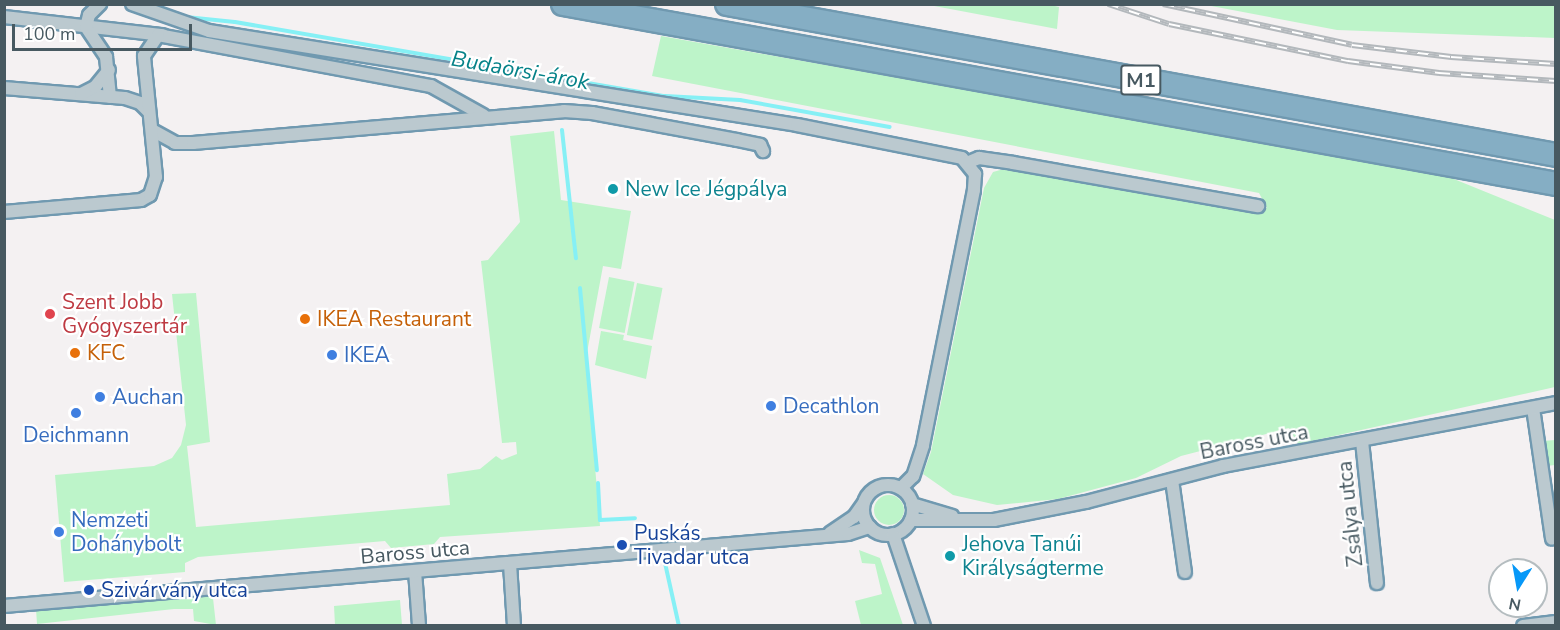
<!DOCTYPE html>
<meta charset="utf-8">
<style>
body{margin:0}
#map{position:relative;width:1560px;height:630px;overflow:hidden;background:#f4f1f2;font-family:"Nunito Sans",sans-serif}
div>[style]{position:absolute}
[style*='--x']{left:calc(var(--x)*1px);top:calc(var(--y)*1px);width:calc(var(--w)*1px);rotate:calc(var(--a)*1deg)}
.green>*{inset:0;background:#bdf4c9;transform-origin:0 0}
.round{border-radius:50%}
.stream>*{height:4px;margin:-2px;padding:0 2px;transform-origin:2px;border-radius:2px;background:#86f0f5}
.roads{filter:drop-shadow(2px 0 #7099b0) drop-shadow(-2px 0 #7099b0) drop-shadow(0 2px #7099b0) drop-shadow(0 -2px #7099b0)}
.minor>*{height:12px;margin:-6px;padding:0 6px;transform-origin:6px;border-radius:6px;background:#bbc9cf}
.minor>.ring{margin:-6px;padding:0;box-sizing:content-box;background:none;border:12px solid #bbc9cf;border-radius:50%}
.motorway>*{height:22px;margin:-11px;padding:0 11px;transform-origin:11px;border-radius:11px;background:#85aec4}
.rail>*{height:6px;margin-top:-3px;transform-origin:0;background:repeating-linear-gradient(90deg,#fff 0 11px,#b3b8bc 0 22px);box-sizing:border-box;border-block:2px solid #b3b8bc}
.dots>*{width:16px;height:16px;translate:-50% -50%;box-sizing:border-box;border:3px solid #fff;border-radius:50%}
span{translate:-50% -50%;white-space:nowrap;text-align:center;line-height:1.15;-webkit-text-stroke:4.5px #fff;paint-order:stroke}
.shield-label span{padding:2px 4px;background:#fff;border:2px solid;border-radius:4px;-webkit-text-stroke-width:0}
.shield-label{font-size:20px;color:#475961;font-weight:700}
.culture-label{font-size:21px;color:#0d838f}
.left{translate:0 -50%;text-align:left}
.health-label{font-size:21px;color:#be3a42}
.food-label{font-size:21px;color:#c56008}
.shop-label{font-size:21px;color:#366cbe}
.street-label{font-size:21px;color:#475961}
.transit-label{font-size:21px;color:#164399}
.water-label{font-size:22px;color:#058288;font-style:italic}
.frame{position:absolute;inset:0;border:6px solid #475961;pointer-events:none}
.north{position:absolute;left:1488px;top:558px;width:60px;height:60px;box-sizing:border-box;background:#fff;border:2px solid #b5bdc0;border-radius:50%;rotate:191deg;font-size:16px;font-weight:700;line-height:24px;text-align:center;color:#475961}
.north::after{content:'';display:block;margin:auto;width:21px;height:27px;background:#0798f8;clip-path:polygon(50% 0,100% 100%,50% 72%,0 100%)}
.scale{position:absolute;left:12px;top:24px;width:180px;height:27px;box-sizing:border-box;border:3px solid #475961;border-top:0;padding-left:8px;font-size:18px;line-height:21px;white-space:nowrap;color:#475961;-webkit-text-stroke:4px #fff;paint-order:stroke}
</style>
<div id="map">
<div class="green">
<i style="clip-path:polygon(929px 5px,1051px 5px,1059px 7px,1057px 29px)"></i>
<i style="clip-path:polygon(1206px 5px,1555px 5px,1555px 38px,1337px 30px)"></i>
<i style="clip-path:polygon(661px 36px,1439px 173px,1555px 220px,1555px 387px,1298px 444px,1289px 428px,1181px 456px,1136px 478px,1058px 499px,997px 505px,953px 495px,923px 474px,931px 452px,984px 188px,993px 172px,1011px 167px,1267px 208px,1259px 193px,652px 76px)"></i>
<i style="clip-path:polygon(554px 131px,561px 200px,631px 211px,621px 269px,603px 266px,586px 358px,600px 526px,440px 537px,434px 544px,391px 548px,385px 541px,198px 557px,185px 563px,185px 572px,64px 582px,55px 475px,154px 466px,172px 458px,181px 445px,186px 425px,172px 294px,196px 293px,210px 442px,187px 446px,196px 527px,450px 505px,447px 474px,480px 469px,496px 456px,502px 460px,517px 454px,516px 442px,502px 443px,481px 261px,488px 260px,520px 222px,510px 136px)"></i>
<i style="left:609px;top:277px;width:26px;height:52px;rotate:11deg"></i>
<i style="left:637px;top:283px;width:26px;height:53px;rotate:11deg"></i>
<i style="clip-path:polygon(601px 331px,624px 335px,623px 340px,652px 346px,646px 379px,595px 365px)"></i>
<i style="clip-path:polygon(1555px 440px,1555px 465px,1546px 466px,1543px 441px)"></i>
<i class="round" style="left:874px;top:495px;width:30px;height:30px"></i>
<i style="clip-path:polygon(859px 550px,880px 558px,903px 625px,861px 625px,855px 601px,882px 594px,875px 564px,862px 563px)"></i>
<i style="clip-path:polygon(207px 595px,213px 598px,216px 625px,194px 621px,193px 609px,174px 609px,37px 624px,36px 609px)"></i>
<i style="clip-path:polygon(400px 600px,402px 625px,335px 625px,334px 606px)"></i>
</div>
<div class="stream">
<i style="--x:186;--y:17;--w:49;--a:5.8"></i>
<i style="--x:235;--y:22;--w:436;--a:9.8"></i>
<i style="--x:665;--y:96;--w:75;--a:3.1"></i>
<i style="--x:740;--y:100;--w:152;--a:10.2"></i>
<i style="--x:562;--y:130;--w:129;--a:83.8"></i>
<i style="--x:580;--y:288;--w:183;--a:84.7"></i>
<i style="--x:598;--y:483;--w:37;--a:87"></i>
<i style="--x:600;--y:520;--w:35;--a:-3"></i>
<i style="--x:665;--y:563;--w:65;--a:77.5"></i>
</div>
<div class="roads">
<div class="minor">
<i style="--x:132;--y:4;--w:82;--a:19.3"></i>
<i style="--x:209;--y:31;--w:595;--a:9.08"></i>
<i style="--x:797;--y:125;--w:168;--a:11.3"></i>
<i style="--x:962;--y:158;--w:21;--a:51"></i>
<i style="--x:975;--y:174;--w:16;--a:94"></i>
<i style="--x:974;--y:190;--w:261;--a:101.3"></i>
<i style="--x:923;--y:446;--w:32;--a:108"></i>
<i style="--x:913;--y:476;--w:17;--a:135"></i>
<i style="--x:4;--y:17;--w:160;--a:6.5"></i>
<i style="--x:86;--y:27;--w:36;--a:56"></i>
<i style="--x:106;--y:57;--w:40;--a:84.3"></i>
<i style="--x:86;--y:27;--w:12;--a:-76"></i>
<i style="--x:89;--y:15;--w:16;--a:-45"></i>
<i style="--x:158;--y:35;--w:278;--a:10.6"></i>
<i style="--x:431;--y:86;--w:60;--a:29.1"></i>
<i style="--x:4;--y:88;--w:121;--a:4.7"></i>
<i style="--x:125;--y:98;--w:16;--a:18"></i>
<i style="--x:140;--y:103;--w:11;--a:45"></i>
<i style="--x:81;--y:94;--w:16;--a:-27"></i>
<i style="--x:95;--y:87;--w:22;--a:-51"></i>
<i style="--x:152;--y:130;--w:26;--a:29"></i>
<i style="--x:175;--y:143;--w:18;--a:0"></i>
<i style="--x:193;--y:143;--w:372;--a:-4.9"></i>
<i style="--x:564;--y:111;--w:28;--a:4"></i>
<i style="--x:592;--y:113;--w:147;--a:10.5"></i>
<i style="--x:737;--y:140;--w:24;--a:12"></i>
<i style="--x:760;--y:145;--w:7;--a:63"></i>
<i style="--x:969;--y:162;--w:11;--a:-22"></i>
<i style="--x:979;--y:158;--w:34;--a:8"></i>
<i style="--x:1013;--y:163;--w:249;--a:10"></i>
<i style="--x:4;--y:212;--w:138;--a:-5"></i>
<i style="--x:141;--y:200;--w:10;--a:-29"></i>
<i style="--x:150;--y:195;--w:19;--a:-72"></i>
<i style="--x:156;--y:177;--w:122;--a:-95.7"></i>
<i style="--x:144;--y:56;--w:25;--a:-56"></i>
<i style="--x:1533;--y:408;--w:132;--a:81.7"></i>
<i style="--x:1362;--y:441;--w:143;--a:84"></i>
<i style="--x:1172;--y:480;--w:93;--a:82"></i>
<i class="ring" style="left:863px;top:485px;width:38px;height:38px"></i>
<i style="--x:912;--y:504;--w:42;--a:16.7"></i>
<i style="--x:911;--y:520;--w:83;--a:0"></i>
<i style="--x:994;--y:520;--w:94;--a:-11.1"></i>
<i style="--x:1086;--y:502;--w:142;--a:-14.7"></i>
<i style="--x:1223;--y:466;--w:339;--a:-10.7"></i>
<i style="--x:830;--y:533;--w:29;--a:-34"></i>
<i style="--x:854;--y:517;--w:16;--a:-55"></i>
<i style="--x:893;--y:534;--w:97;--a:71.4"></i>
<i style="--x:510;--y:564;--w:62;--a:86.3"></i>
<i style="--x:415;--y:571;--w:55;--a:85.8"></i>
<i style="--x:4;--y:606;--w:847;--a:-4.88"></i>
<i style="--x:848;--y:534;--w:23;--a:-18"></i>
<i style="--x:1523;--y:626;--w:33;--a:-7"></i>
</div>
<div class="motorway">
<i style="--x:563;--y:4;--w:1009;--a:10.27"></i>
<i style="--x:727;--y:4;--w:843;--a:10.32"></i>
</div>
</div>
<div class="rail">
<i style="--x:1108;--y:4;--w:64;--a:18.2"></i>
<i style="--x:1169;--y:24;--w:183;--a:11.7"></i>
<i style="--x:1348;--y:61;--w:92;--a:7.5"></i>
<i style="--x:1439;--y:73;--w:117;--a:3.9"></i>
<i style="--x:1163;--y:4;--w:193;--a:12.2"></i>
<i style="--x:1352;--y:45;--w:100;--a:6.9"></i>
<i style="--x:1451;--y:57;--w:105;--a:3.8"></i>
</div>
<div class="dots">
<i style="left:613px;top:189px;background:#0f9aa8"></i>
<i style="left:50px;top:314px;background:#e0444e"></i>
<i style="left:305px;top:319px;background:#e8710a"></i>
<i style="left:75px;top:353px;background:#e8710a"></i>
<i style="left:332px;top:355px;background:#3f7fe0"></i>
<i style="left:100px;top:397px;background:#3f7fe0"></i>
<i style="left:771px;top:406px;background:#3f7fe0"></i>
<i style="left:76px;top:413px;background:#3f7fe0"></i>
<i style="left:59px;top:532px;background:#3f7fe0"></i>
<i style="left:622px;top:545px;background:#1a4fb4"></i>
<i style="left:950px;top:556px;background:#0f9aa8"></i>
<i style="left:89px;top:590px;background:#1a4fb4"></i>
</div>
<div class="shield-label">
<span style="left:1141px;top:80px">M1</span>
</div>
<div class="culture-label">
<span class="left" style="left:625px;top:189px">New Ice Jégpálya</span>
<span class="left" style="left:962px;top:556px">Jehova Tanúi<br>Királyságterme</span>
</div>
<div class="health-label">
<span class="left" style="left:62px;top:314px">Szent Jobb<br>Gyógyszertár</span>
</div>
<div class="food-label">
<span class="left" style="left:317px;top:319px">IKEA Restaurant</span>
<span class="left" style="left:87px;top:353px">KFC</span>
</div>
<div class="shop-label">
<span class="left" style="left:344px;top:355px">IKEA</span>
<span class="left" style="left:112px;top:397px">Auchan</span>
<span class="left" style="left:783px;top:406px">Decathlon</span>
<span style="left:76px;top:435px">Deichmann</span>
<span class="left" style="left:71px;top:532px">Nemzeti<br>Dohánybolt</span>
</div>
<div class="street-label">
<span style="left:1254px;top:442px;rotate:-11deg">Baross utca</span>
<span style="left:1350px;top:514px;rotate:-96deg">Zsálya utca</span>
<span style="left:415px;top:552px;rotate:-5deg">Baross utca</span>
</div>
<div class="transit-label">
<span class="left" style="left:634px;top:545px">Puskás<br>Tivadar utca</span>
<span class="left" style="left:101px;top:590px">Szivárvány utca</span>
</div>
<div class="water-label">
<span style="left:520px;top:71px;rotate:10deg">Budaörsi-árok</span>
</div>
<div class="frame"></div>
<div class="north">N</div>
<div class="scale">100 m</div>
</div>
